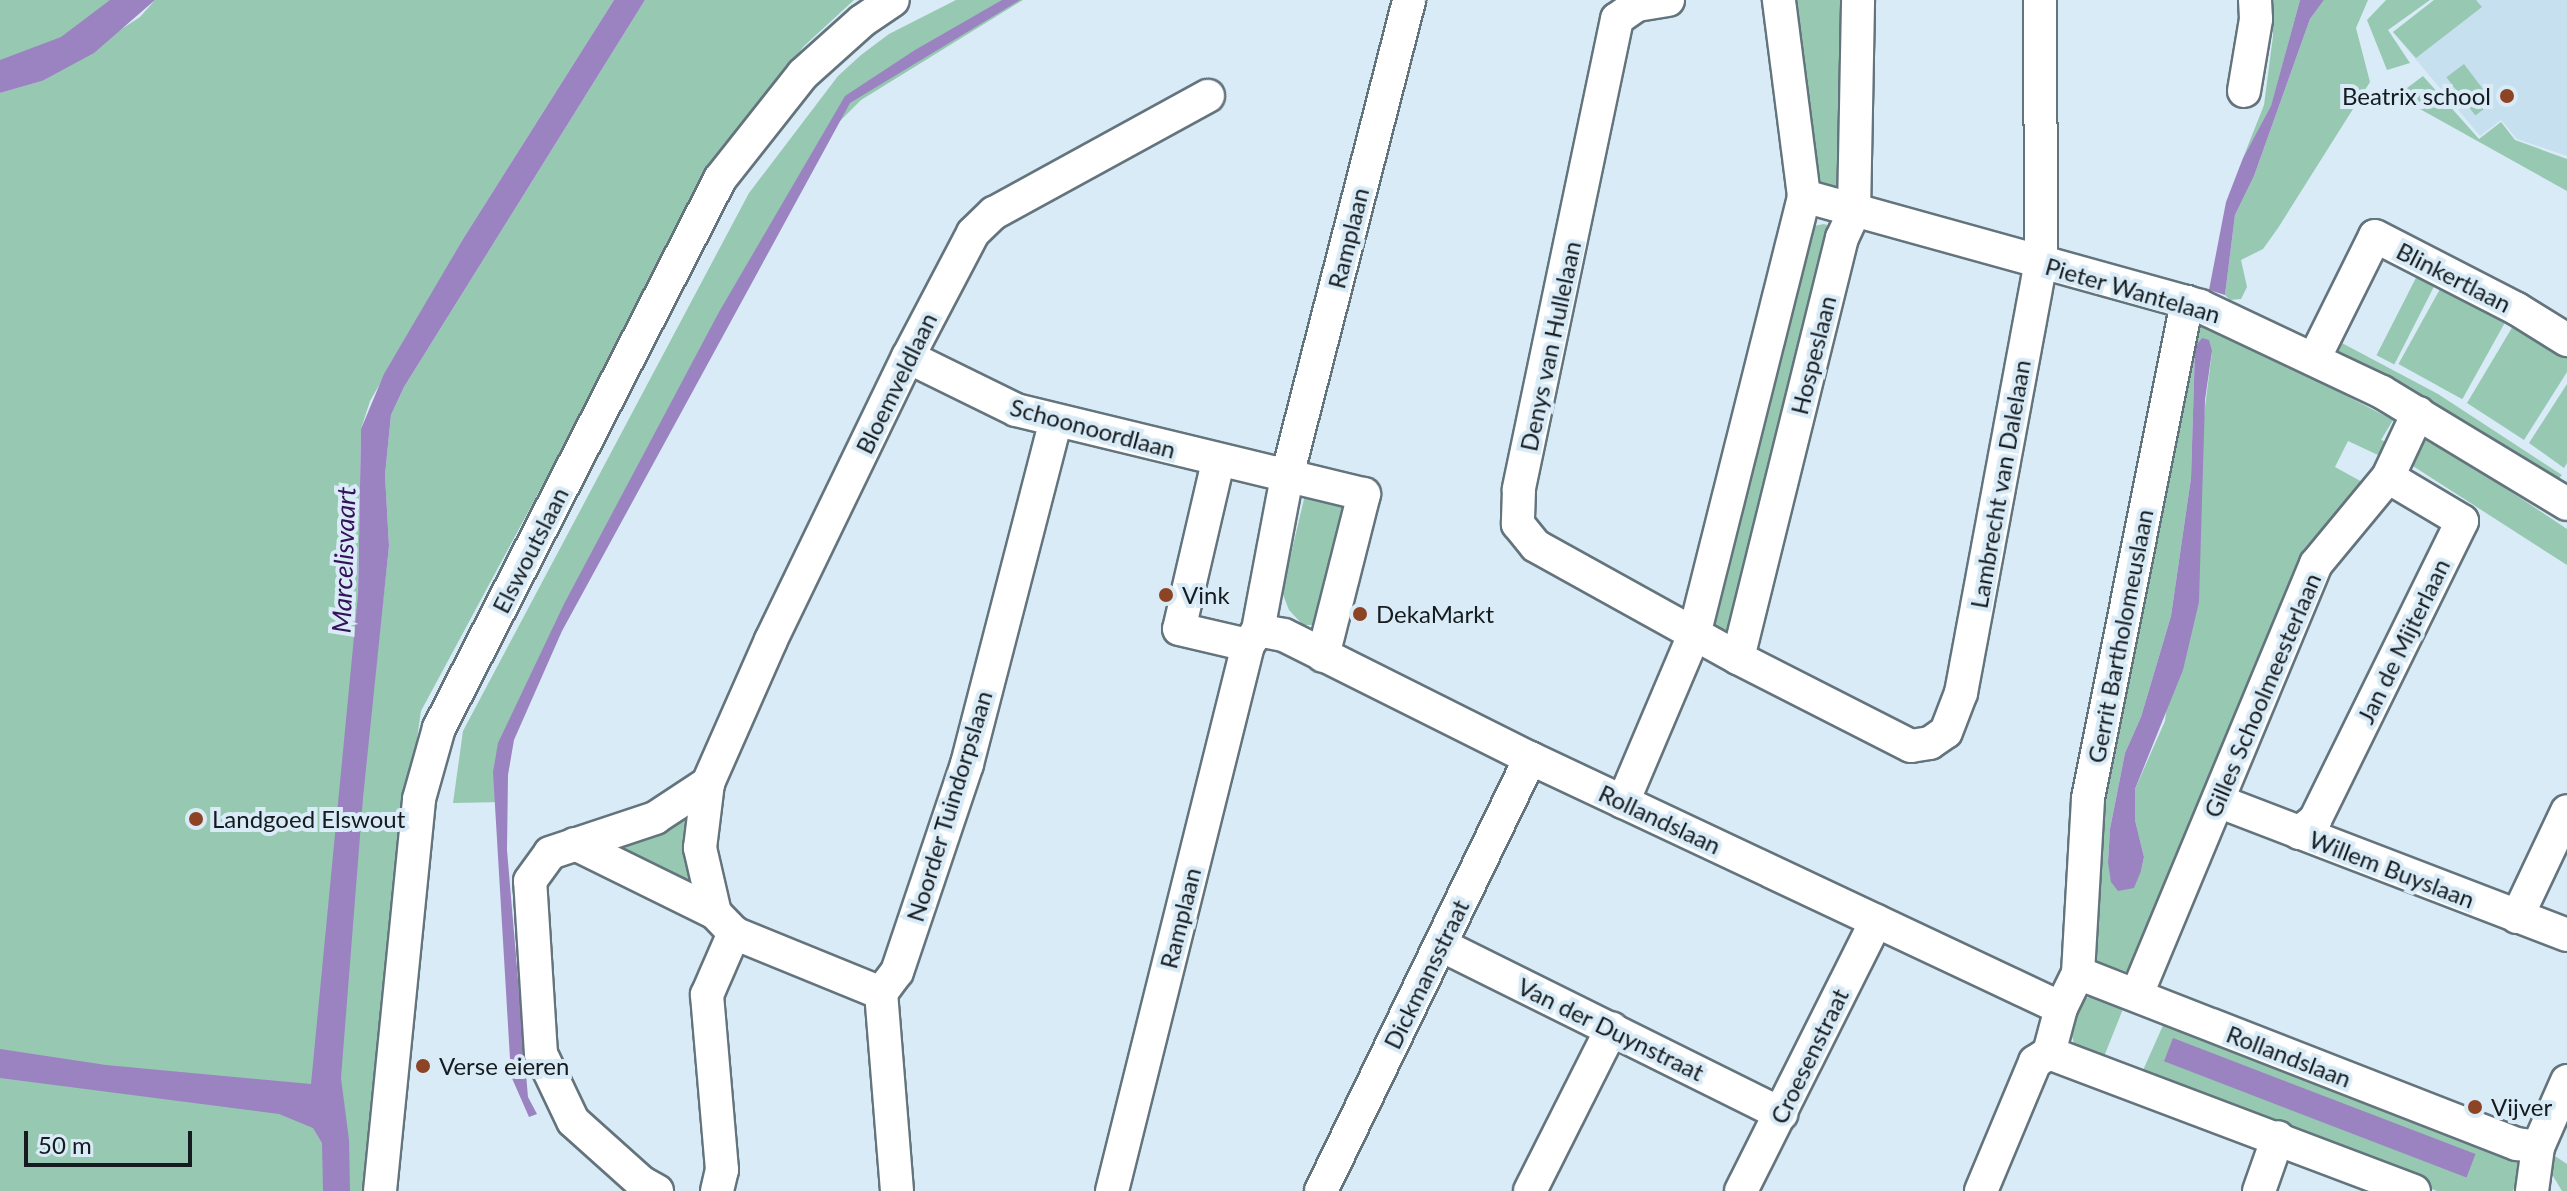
<!DOCTYPE html>
<style>
body{margin:0}
#map{position:relative;width:2567px;height:1191px;overflow:hidden;background:#d9ebf6;font-family:Lato,sans-serif}
div>[style]{position:absolute}
[style*='--x']{left:calc(var(--x)*1px);top:calc(var(--y)*1px);width:calc(var(--w)*1px);rotate:calc(var(--a)*1deg)}
.built>*{inset:0;background:#c7e0ef}
.green>*{inset:0;background:#97c8b1;transform-origin:0 0}
.water>*{inset:0;background:#9b83c2;transform-origin:0 0}
.roads{filter:drop-shadow(2px 0 #64747d) drop-shadow(-2px 0 #64747d) drop-shadow(0 2px #64747d) drop-shadow(0 -2px #64747d)}
.minor>*{height:32px;margin:-16px;padding:0 16px;transform-origin:16px;border-radius:16px;background:#fff}
.dots>*{width:22px;height:22px;translate:-50% -50%;box-sizing:border-box;border:4px solid #d9ebf6;border-radius:50%}
span{translate:-50% -50%;white-space:nowrap;text-align:center;line-height:1.15;-webkit-text-stroke:8px #d9ebf6;paint-order:stroke}
.poi-label{font-size:24px;color:#151b1f}
.right{translate:-100% -50%;text-align:right}
.left{translate:0 -50%;text-align:left}
.street-label{font-size:24px;color:#151b1f}
.water-label{font-size:26px;color:#35105b;font-style:italic}
.scale{position:absolute;left:24px;top:1131px;width:168px;height:36px;box-sizing:border-box;border:4px solid #151b1f;border-top:0;padding-left:10px;font-size:24px;line-height:28px;white-space:nowrap;color:#151b1f;-webkit-text-stroke:6px #d9ebf6;paint-order:stroke}
</style>
<div id="map">
<div class="built">
<i style="clip-path:polygon(2434px 0,2567px 0,2567px 156px,2517px 139px,2501px 120px,2480px 136px,2393px 32px)"></i>
</div>
<div class="green">
<i style="clip-path:polygon(0 0,121px 0,100px 25px,0 72px)"></i>
<i style="clip-path:polygon(155px 0,614px 0,463px 239px,370px 401px,361px 429px,358px 595px,367px 750px,389px 546px,385px 475px,391px 415px,404px 387px,645px 0,854px 0,804px 46px,740px 128px,654px 278px,421px 711px,402px 842px,370px 1191px,0 1191px,0 93px,42px 81px,140px 17px)"></i>
<i style="clip-path:polygon(956px 0,1023px 0,861px 100px,832px 129px,562px 623px,508px 746px,504px 802px,453px 803px,463px 731px,749px 193px,838px 76px,861px 55px,889px 34px)"></i>
<i style="clip-path:polygon(1791px 0,1851px 0,1846px 179px,1834px 187px,1823px 187px,1816px 178px)"></i>
<i style="clip-path:polygon(2273px 0,2300px 0,2271px 107px,2243px 158px,2264px 105px,2273px 36px)"></i>
<i style="clip-path:polygon(2324px 0,2368px 0,2356px 28px,2370px 82px,2278px 228px,2263px 249px,2241px 260px,2247px 287px,2241px 299px,2230px 300px,2225px 295px,2235px 215px,2254px 176px,2310px 19px)"></i>
<i style="clip-path:polygon(2386px 0,2430px 0,2388px 30px,2410px 63px,2387px 70px,2367px 20px)"></i>
<i style="clip-path:polygon(2434px 0,2476px 0,2482px 7px,2416px 58px,2393px 32px)"></i>
<i style="left:2464px;top:64px;width:48px;height:22px;rotate:53deg"></i>
<i style="clip-path:polygon(2423px 76px,2479px 139px,2501px 122px,2515px 140px,2567px 159px,2567px 191px,2402px 99px,2399px 94px)"></i>
<i style="clip-path:polygon(1824px 224px,1835px 228px,1732px 641px,1707px 628px,1808px 227px)"></i>
<i style="left:2421px;top:268px;width:20px;height:98px;rotate:27deg"></i>
<i style="left:2445px;top:280px;width:73px;height:96px;rotate:29deg"></i>
<i style="clip-path:polygon(2516px 321px,2567px 352px,2567px 372px,2524px 440px,2467px 403px)"></i>
<i style="clip-path:polygon(evenodd,2192px 322px,2204px 322px,2393px 420px,2381px 440px,2387px 442px,2378px 455px,2348px 441px,2335px 467px,2364px 483px,2303px 550px,2307px 555px,2131px 973px,2089px 959px,2090px 823px,2192px 322px,2195px 347px,2212px 352px,2165px 721px,2135px 789px,2135px 820px,2144px 857px,2141px 871px,2108px 862px,2110px 829px,2125px 753px,2141px 717px,2171px 616px,2191px 478px,2195px 347px)"></i>
<i style="clip-path:polygon(2340px 342px,2438px 394px,2562px 475px,2555px 483px,2396px 388px,2332px 347px)"></i>
<i style="clip-path:polygon(2567px 384px,2567px 463px,2564px 468px,2529px 443px)"></i>
<i style="clip-path:polygon(2418px 430px,2567px 529px,2567px 565px,2402px 459px)"></i>
<i style="clip-path:polygon(1305px 495px,1350px 506px,1320px 625px,1303px 625px,1289px 610px,1282px 592px)"></i>
<i style="clip-path:polygon(693px 810px,694px 891px,618px 859px,618px 843px)"></i>
<i style="clip-path:polygon(2099px 994px,2127px 999px,2101px 1064px,2075px 1047px,2070px 1029px,2073px 1014px,2083px 999px)"></i>
<i style="clip-path:polygon(2169px 1012px,2516px 1158px,2519px 1174px,2513px 1191px,2437px 1191px,2140px 1077px)"></i>
<i style="clip-path:polygon(2555px 1156px,2567px 1164px,2567px 1191px,2562px 1191px,2547px 1166px)"></i>
</div>
<div class="water">
<i style="clip-path:polygon(110px 0,155px 0,94px 53px,42px 81px,0 93px,0 60px,61px 37px)"></i>
<i style="clip-path:polygon(614px 0,645px 0,404px 387px,391px 415px,385px 475px,389px 546px,363px 798px,341px 1078px,349px 1140px,350px 1191px,323px 1191px,322px 1143px,313px 1128px,279px 1114px,0 1078px,0 1049px,106px 1065px,311px 1084px,358px 595px,361px 429px,384px 374px,463px 239px)"></i>
<i style="clip-path:polygon(1002px 0,1020px 0,850px 103px,562px 631px,514px 740px,508px 775px,507px 850px,528px 1097px,537px 1114px,529px 1117px,511px 1076px,493px 772px,498px 743px,564px 604px,719px 312px,845px 96px,915px 50px)"></i>
<i style="clip-path:polygon(2300px 0,2324px 0,2310px 19px,2254px 176px,2235px 215px,2225px 295px,2209px 290px,2226px 202px,2243px 158px,2271px 106px)"></i>
<i style="clip-path:polygon(2202px 338px,2209px 340px,2212px 351px,2205px 400px,2199px 602px,2183px 670px,2135px 789px,2135px 820px,2144px 857px,2141px 871px,2134px 888px,2118px 891px,2111px 882px,2108px 862px,2110px 829px,2125px 753px,2141px 717px,2171px 616px,2191px 478px,2195px 347px)"></i>
<i style="left:2173px;top:1038px;width:324px;height:25px;rotate:21deg"></i>
</div>
<div class="roads">
<div class="minor">
<i style="--x:1668;--y:0;--w:31;--a:171"></i>
<i style="--x:1637;--y:5;--w:24;--a:145"></i>
<i style="--x:1617;--y:19;--w:481;--a:101.8"></i>
<i style="--x:1519;--y:490;--w:34;--a:92"></i>
<i style="--x:1518;--y:524;--w:28;--a:51"></i>
<i style="--x:1536;--y:546;--w:231;--a:29"></i>
<i style="--x:1738;--y:658;--w:194;--a:27"></i>
<i style="--x:1911;--y:746;--w:19;--a:-9"></i>
<i style="--x:1930;--y:743;--w:19;--a:-35"></i>
<i style="--x:1946;--y:732;--w:42;--a:-69"></i>
<i style="--x:1961;--y:693;--w:437;--a:-79.5"></i>
<i style="--x:2041;--y:263;--w:263;--a:-90.2"></i>
<i style="--x:2244;--y:91;--w:73;--a:-80.5"></i>
<i style="--x:2256;--y:19;--w:19;--a:-93"></i>
<i style="--x:1804;--y:196;--w:411;--a:15.5"></i>
<i style="--x:2200;--y:306;--w:201;--a:25.3"></i>
<i style="--x:2382;--y:392;--w:216;--a:31.2"></i>
<i style="--x:908;--y:357;--w:120;--a:26.1"></i>
<i style="--x:1016;--y:410;--w:358;--a:13.6"></i>
<i style="--x:1364;--y:494;--w:167;--a:104.2"></i>
<i style="--x:2314;--y:359;--w:137;--a:-63.6"></i>
<i style="--x:2375;--y:236;--w:160;--a:27.2"></i>
<i style="--x:2517;--y:309;--w:59;--a:31.8"></i>
<i style="--x:1218;--y:462;--w:171;--a:103.1"></i>
<i style="--x:1179;--y:629;--w:71;--a:13.1"></i>
<i style="--x:1258;--y:630;--w:26;--a:11"></i>
<i style="--x:1284;--y:635;--w:275;--a:26.6"></i>
<i style="--x:1530;--y:758;--w:587;--a:25.21"></i>
<i style="--x:1738;--y:658;--w:433;--a:-76.1"></i>
<i style="--x:1842;--y:238;--w:29;--a:-65"></i>
<i style="--x:1854;--y:212;--w:212;--a:-88.9"></i>
<i style="--x:2218;--y:801;--w:374;--a:21"></i>
<i style="--x:1623;--y:802;--w:181;--a:-67"></i>
<i style="--x:1694;--y:635;--w:453;--a:-75.9"></i>
<i style="--x:1804;--y:196;--w:198;--a:-97.3"></i>
<i style="--x:2299;--y:833;--w:21;--a:-39"></i>
<i style="--x:2315;--y:820;--w:333;--a:-63.8"></i>
<i style="--x:2462;--y:521;--w:86;--a:-149.3"></i>
<i style="--x:575;--y:844;--w:156;--a:26.2"></i>
<i style="--x:715;--y:913;--w:28;--a:46"></i>
<i style="--x:734;--y:933;--w:159;--a:22.2"></i>
<i style="--x:715;--y:913;--w:67;--a:-103"></i>
<i style="--x:700;--y:848;--w:65;--a:-83"></i>
<i style="--x:708;--y:783;--w:156;--a:-66.2"></i>
<i style="--x:771;--y:640;--w:314;--a:-64.2"></i>
<i style="--x:908;--y:357;--w:140;--a:-62.3"></i>
<i style="--x:973;--y:233;--w:29;--a:-44"></i>
<i style="--x:994;--y:213;--w:244;--a:-28.7"></i>
<i style="--x:2517;--y:917;--w:117;--a:-64.7"></i>
<i style="--x:1441;--y:945;--w:380;--a:26.4"></i>
<i style="--x:2078;--y:973;--w:175;--a:-86.7"></i>
<i style="--x:2088;--y:798;--w:506;--a:-78.71"></i>
<i style="--x:2137;--y:994;--w:466;--a:-67.4"></i>
<i style="--x:2316;--y:564;--w:113;--a:-50.4"></i>
<i style="--x:2388;--y:477;--w:71;--a:-64.9"></i>
<i style="--x:2049;--y:1053;--w:47;--a:-75.1"></i>
<i style="--x:2061;--y:1008;--w:39;--a:-64"></i>
<i style="--x:2078;--y:973;--w:471;--a:21.3"></i>
<i style="--x:2517;--y:1144;--w:21;--a:8"></i>
<i style="--x:2049;--y:1053;--w:390;--a:20.7"></i>
<i style="--x:380;--y:1191;--w:394;--a:-84.3"></i>
<i style="--x:419;--y:799;--w:74;--a:-74.3"></i>
<i style="--x:439;--y:728;--w:617;--a:-62.89"></i>
<i style="--x:720;--y:179;--w:134;--a:-51.7"></i>
<i style="--x:803;--y:74;--w:79;--a:-41.9"></i>
<i style="--x:862;--y:21;--w:37;--a:-34"></i>
<i style="--x:657;--y:1191;--w:18;--a:-151"></i>
<i style="--x:641;--y:1182;--w:91;--a:-138.1"></i>
<i style="--x:573;--y:1121;--w:74;--a:-115.5"></i>
<i style="--x:541;--y:1054;--w:173;--a:-93.6"></i>
<i style="--x:530;--y:881;--w:34;--a:-54"></i>
<i style="--x:550;--y:853;--w:111;--a:-18.4"></i>
<i style="--x:655;--y:818;--w:64;--a:-33.4"></i>
<i style="--x:717;--y:1191;--w:22;--a:-77"></i>
<i style="--x:722;--y:1170;--w:176;--a:-94.9"></i>
<i style="--x:707;--y:995;--w:68;--a:-66.5"></i>
<i style="--x:897;--y:1191;--w:199;--a:-94.6"></i>
<i style="--x:881;--y:993;--w:26;--a:-53"></i>
<i style="--x:897;--y:972;--w:219;--a:-71.4"></i>
<i style="--x:967;--y:764;--w:354;--a:-75.5"></i>
<i style="--x:1112;--y:1191;--w:563;--a:-76.01"></i>
<i style="--x:1248;--y:645;--w:18;--a:-56"></i>
<i style="--x:1258;--y:630;--w:157;--a:-79.3"></i>
<i style="--x:1287;--y:476;--w:491;--a:-75.6"></i>
<i style="--x:1321;--y:1191;--w:481;--a:-64.2"></i>
<i style="--x:1530;--y:1191;--w:182;--a:-63.3"></i>
<i style="--x:1741;--y:1191;--w:302;--a:-63.4"></i>
<i style="--x:1981;--y:1191;--w:140;--a:-67.3"></i>
<i style="--x:2035;--y:1062;--w:17;--a:-33"></i>
<i style="--x:2259;--y:1191;--w:57;--a:-70.6"></i>
<i style="--x:2532;--y:1191;--w:44;--a:-82.2"></i>
<i style="--x:2538;--y:1147;--w:72;--a:-66.3"></i>
</div>
</div>
<div class="dots">
<i style="left:2507px;top:96px;background:#8c4424"></i>
<i style="left:1166px;top:595px;background:#8c4424"></i>
<i style="left:1360px;top:614px;background:#8c4424"></i>
<i style="left:196px;top:819px;background:#8c4424"></i>
<i style="left:423px;top:1066px;background:#8c4424"></i>
<i style="left:2475px;top:1107px;background:#8c4424"></i>
</div>
<div class="poi-label">
<span class="right" style="left:2491px;top:96px">Beatrix school</span>
<span class="left" style="left:1182px;top:595px">Vink</span>
<span class="left" style="left:1376px;top:614px">DekaMarkt</span>
<span class="left" style="left:212px;top:819px">Landgoed Elswout</span>
<span class="left" style="left:439px;top:1066px">Verse eieren</span>
<span class="left" style="left:2491px;top:1107px">Vijver</span>
</div>
<div class="street-label">
<span style="left:1348px;top:238px;rotate:-76deg">Ramplaan</span>
<span style="left:2454px;top:277px;rotate:27deg">Blinkertlaan</span>
<span style="left:2133px;top:290px;rotate:16deg">Pieter Wantelaan</span>
<span style="left:1550px;top:346px;rotate:-78deg">Denys van Hullelaan</span>
<span style="left:1813px;top:355px;rotate:-76deg">Hospeslaan</span>
<span style="left:896px;top:383px;rotate:-64deg">Bloemveldlaan</span>
<span style="left:1093px;top:428px;rotate:15deg">Schoonoordlaan</span>
<span style="left:2000px;top:484px;rotate:-80deg">Lambrecht van Dalelaan</span>
<span style="left:530px;top:550px;rotate:-63deg">Elswoutslaan</span>
<span style="left:2120px;top:636px;rotate:-79deg">Gerrit Bartholomeuslaan</span>
<span style="left:2403px;top:641px;rotate:-64deg">Jan de Mijterlaan</span>
<span style="left:2262px;top:695px;rotate:-67deg">Gilles Schoolmeesterlaan</span>
<span style="left:949px;top:806px;rotate:-73deg">Noorder Tuindorpslaan</span>
<span style="left:1660px;top:819px;rotate:25deg">Rollandslaan</span>
<span style="left:2392px;top:869px;rotate:21deg">Willem Buyslaan</span>
<span style="left:1180px;top:918px;rotate:-76deg">Ramplaan</span>
<span style="left:1426px;top:974px;rotate:-64deg">Dickmansstraat</span>
<span style="left:1611px;top:1029px;rotate:26deg">Van der Duynstraat</span>
<span style="left:1809px;top:1056px;rotate:-64deg">Croesenstraat</span>
<span style="left:2289px;top:1056px;rotate:21deg">Rollandslaan</span>
</div>
<div class="water-label">
<span style="left:344px;top:560px;rotate:-88deg">Marcelisvaart</span>
</div>
<div class="scale">50 m</div>
</div>
